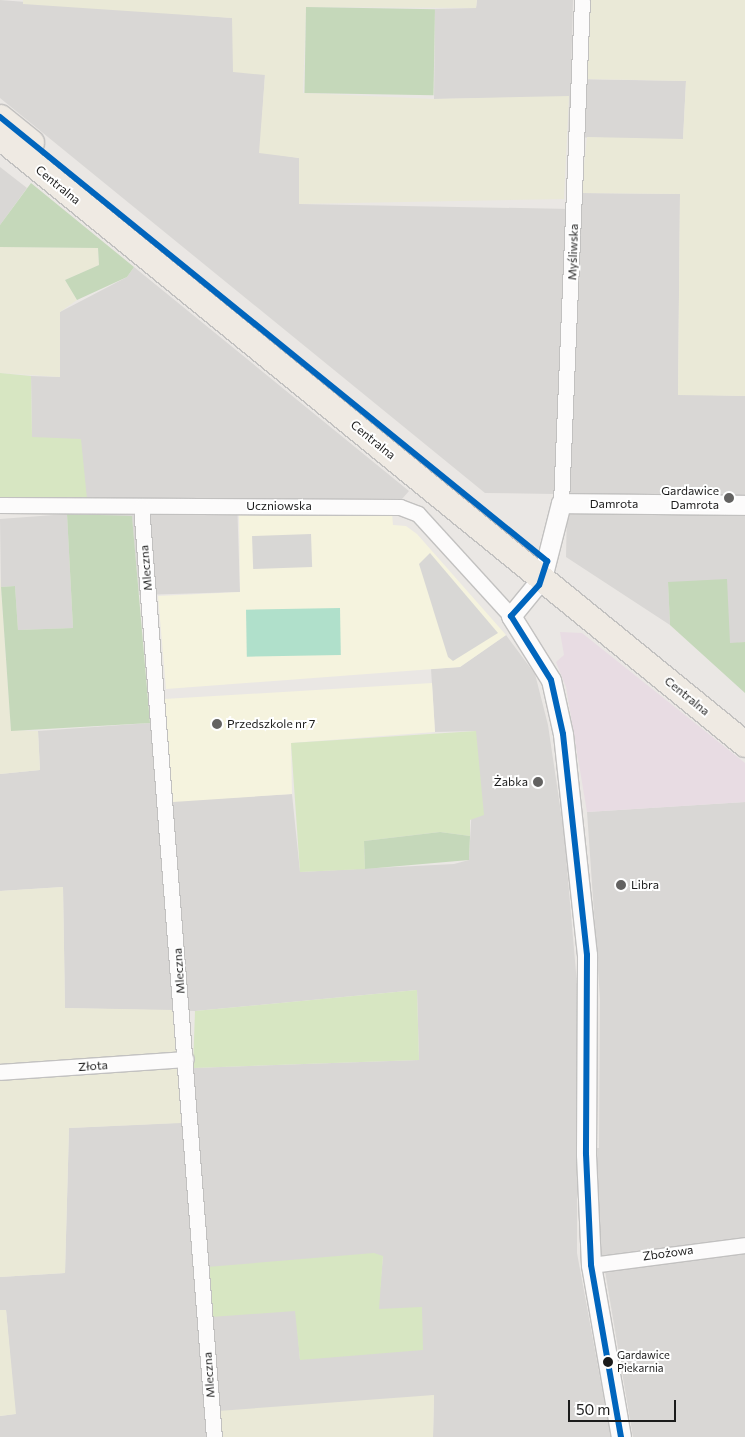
<!DOCTYPE html>
<meta charset="utf-8">
<style>
body{margin:0}
#map{position:relative;width:745px;height:1437px;overflow:hidden;background:#eae7e4;font-family:Commissioner,sans-serif}
div>[style]{position:absolute}
[style*='--x']{left:calc(var(--x)*1px);top:calc(var(--y)*1px);width:calc(var(--w)*1px);rotate:calc(var(--a)*1deg)}
.residential>*{inset:0;background:#d9d7d5}
.industrial>*{inset:0;background:#e8dce3}
.education>*{inset:0;background:#f5f3de}
.farmland>*{inset:0;background:#eae9d7}
.grass>*{inset:0;background:#d7e6c2}
.forest>*{inset:0;background:#c5d8ba;transform-origin:0 0}
.pitch>*{inset:0;background:#b0e0cb;transform-origin:0 0}
.parking>*{inset:0;background:#d8d7d5;transform-origin:0 0}
.roads{filter:drop-shadow(1px 0 #c2c1c0) drop-shadow(-1px 0 #c2c1c0) drop-shadow(0 1px #c2c1c0) drop-shadow(0 -1px #c2c1c0)}
.minor>*{height:15px;margin:-7.5px;padding:0 7.5px;transform-origin:7.5px;border-radius:7.5px;background:#fcfbfb}
.tertiary>*{height:19px;margin:-9.5px;padding:0 9.5px;transform-origin:9.5px;border-radius:9.5px;background:#fcfbfb}
.primary>*{height:25px;margin:-12.5px;padding:0 12.5px;transform-origin:12.5px;border-radius:12.5px;background:#efeae3}
.bus-1>*{height:6px;margin:-3px;padding:0 3px;transform-origin:3px;border-radius:3px;background:#0065bd}
.dots>*{width:14px;height:14px;translate:-50% -50%;box-sizing:border-box;border:2px solid #fff;border-radius:50%}
span{translate:-50% -50%;white-space:nowrap;text-align:center;line-height:1.15;-webkit-text-stroke:4px #fff;paint-order:stroke}
.bus-label{font-size:11px;color:#1b1b1b}
.left{translate:0 -50%;text-align:left}
.street-label{font-size:12px;color:#1b1b1b}
.poi-label{font-size:12px;color:#1b1b1b}
.right{translate:-100% -50%;text-align:right}
.scale{position:absolute;left:568px;top:1400px;width:108px;height:22px;box-sizing:border-box;border:2px solid #1b1b1b;border-top:0;padding-left:6px;font-size:15px;line-height:18px;white-space:nowrap;color:#1b1b1b;-webkit-text-stroke:4px #fff;paint-order:stroke}
</style>
<div id="map">
<div class="residential">
<i style="clip-path:polygon(0 0,233px 18px,233px 71px,265px 74px,260px 152px,299px 158px,299px 204px,571px 209px,554px 494px,485px 493px,0 98px)"></i>
<i style="clip-path:polygon(477px 0,573px 0,571px 79px,686px 81px,683px 140px,568px 137px,569px 97px,434px 99px,435px 9px,476px 8px)"></i>
<i style="clip-path:polygon(0 167px,27px 188px,0 225px)"></i>
<i style="clip-path:polygon(581px 193px,680px 194px,678px 394px,745px 396px,745px 497px,569px 496px)"></i>
<i style="clip-path:polygon(134px 267px,409px 491px,402px 499px,237px 498px,240px 592px,139px 595px,132px 517px,89px 515px,87px 499px,32px 437px,31px 376px,60px 377px,60px 312px,127px 277px)"></i>
<i style="clip-path:polygon(567px 509px,745px 510px,745px 642px,730px 644px,668px 582px,670px 625px,566px 557px)"></i>
<i style="clip-path:polygon(67px 514px,73px 628px,18px 630px,15px 586px,1px 587px,0 519px)"></i>
<i style="clip-path:polygon(evenodd,506px 635px,535px 674px,548px 725px,564px 833px,577px 984px,577px 1253px,611px 1437px,433px 1437px,434px 1395px,220px 1437px,0 1437px,0 1416px,15px 1414px,6px 1310px,0 1310px,0 1277px,65px 1273px,69px 1128px,195px 1122px,193px 1068px,419px 1060px,417px 990px,195px 1011px,65px 1008px,63px 887px,0 891px,0 774px,40px 770px,38px 731px,150px 723px,159px 802px,292px 794px,300px 872px,454px 864px,469px 860px,476px 731px,435px 732px,431px 669px,460px 667px,506px 635px,383px 1256px,378px 1309px,300px 1360px,296px 1311px,383px 1256px)"></i>
<i style="clip-path:polygon(745px 802px,745px 1242px,594px 1260px,590px 1148px,599px 1148px,600px 999px,587px 812px)"></i>
<i style="clip-path:polygon(745px 1250px,745px 1437px,633px 1437px,605px 1271px,621px 1264px)"></i>
</div>
<div class="industrial">
<i style="clip-path:polygon(560px 632px,582px 633px,745px 763px,745px 802px,587px 812px,566px 687px,556px 662px,564px 655px)"></i>
</div>
<div class="education">
<i style="clip-path:polygon(239px 513px,392px 513px,393px 525px,406px 526px,417px 534px,506px 635px,460px 667px,166px 689px,158px 596px,240px 592px)"></i>
<i style="clip-path:polygon(432px 683px,435px 732px,291px 743px,292px 794px,173px 802px,164px 699px)"></i>
</div>
<div class="farmland">
<i style="clip-path:polygon(23px 0,477px 0,476px 8px,306px 7px,303px 93px,434px 99px,569px 96px,564px 199px,299px 204px,299px 158px,259px 153px,265px 75px,233px 72px,232px 18px,23px 4px)"></i>
<i style="clip-path:polygon(590px 0,745px 0,745px 396px,678px 395px,680px 194px,581px 193px,587px 137px,683px 139px,686px 81px,587px 79px)"></i>
<i style="clip-path:polygon(0 247px,98px 248px,99px 265px,65px 280px,77px 300px,60px 312px,60px 377px,0 373px)"></i>
<i style="clip-path:polygon(0 576px,11px 730px,38px 731px,40px 770px,0 774px)"></i>
<i style="clip-path:polygon(63px 887px,65px 1008px,174px 1010px,181px 1123px,69px 1128px,65px 1273px,0 1277px,0 891px)"></i>
<i style="clip-path:polygon(0 1310px,6px 1310px,16px 1414px,0 1416px)"></i>
<i style="clip-path:polygon(434px 1395px,433px 1437px,220px 1437px,218px 1411px)"></i>
</div>
<div class="grass">
<i style="clip-path:polygon(0 373px,31px 376px,32px 437px,81px 439px,87px 499px,0 497px)"></i>
<i style="clip-path:polygon(476px 731px,484px 815px,470px 820px,470px 836px,440px 832px,364px 841px,365px 869px,300px 872px,291px 743px)"></i>
<i style="clip-path:polygon(417px 990px,419px 1060px,193px 1068px,195px 1011px)"></i>
<i style="clip-path:polygon(374px 1253px,383px 1256px,379px 1309px,422px 1307px,423px 1350px,300px 1360px,295px 1311px,211px 1317px,207px 1267px)"></i>
</div>
<div class="forest">
<i style="left:306px;top:7px;width:129px;height:86px;rotate:1deg"></i>
<i style="clip-path:polygon(31px 183px,134px 267px,127px 277px,77px 300px,65px 280px,99px 265px,98px 248px,0 247px,0 225px)"></i>
<i style="clip-path:polygon(67px 514px,132px 516px,150px 723px,11px 731px,1px 587px,15px 586px,18px 630px,73px 628px)"></i>
<i style="clip-path:polygon(727px 579px,730px 643px,745px 642px,745px 693px,670px 625px,668px 582px)"></i>
<i style="clip-path:polygon(440px 832px,470px 836px,469px 860px,365px 869px,364px 841px)"></i>
</div>
<div class="pitch">
<i style="left:340px;top:608px;width:47px;height:94px;rotate:89deg"></i>
</div>
<div class="parking">
<i style="left:311px;top:534px;width:33px;height:59px;rotate:88deg"></i>
<i style="clip-path:polygon(430px 553px,498px 633px,453px 661px,448px 657px,419px 564px)"></i>
</div>
<div class="roads">
<div class="minor">
<i style="--x:561;--y:503;--w:503;--a:-87.61"></i>
<i style="--x:0;--y:505;--w:400;--a:0.3"></i>
<i style="--x:400;--y:507;--w:19;--a:21"></i>
<i style="--x:418;--y:514;--w:138;--a:47.6"></i>
<i style="--x:141;--y:506;--w:934;--a:85.52"></i>
<i style="--x:0;--y:1072;--w:186;--a:-4"></i>
<i style="--x:591;--y:1265;--w:155;--a:-7.4"></i>
</div>
<div class="tertiary">
<i style="--x:621;--y:1437;--w:175;--a:-99.9"></i>
<i style="--x:591;--y:1265;--w:111;--a:-92.6"></i>
<i style="--x:586;--y:1154;--w:199;--a:-89.7"></i>
<i style="--x:587;--y:955;--w:222;--a:-96.2"></i>
<i style="--x:563;--y:734;--w:55;--a:-102.5"></i>
<i style="--x:551;--y:680;--w:75;--a:-122"></i>
<i style="--x:511;--y:616;--w:49;--a:-50.8"></i>
<i style="--x:542;--y:578;--w:77;--a:-75.8"></i>
<i style="--x:561;--y:503;--w:184;--a:0.6"></i>
</div>
<div class="primary">
<i style="--x:0;--y:117;--w:40;--a:39"></i>
<i style="--x:0;--y:137;--w:961;--a:39.17"></i>
</div>
</div>
<div class="bus-1">
<i style="--x:0;--y:117;--w:705;--a:39.07"></i>
<i style="--x:547;--y:561;--w:25;--a:108"></i>
<i style="--x:539;--y:585;--w:42;--a:132.1"></i>
<i style="--x:511;--y:616;--w:75;--a:58"></i>
<i style="--x:551;--y:680;--w:55;--a:77.5"></i>
<i style="--x:563;--y:734;--w:222;--a:83.8"></i>
<i style="--x:587;--y:955;--w:199;--a:90.3"></i>
<i style="--x:586;--y:1154;--w:111;--a:87.4"></i>
<i style="--x:591;--y:1265;--w:175;--a:80.1"></i>
</div>
<div class="dots">
<i style="left:729px;top:498px;background:#636261"></i>
<i style="left:217px;top:724px;background:#636261"></i>
<i style="left:538px;top:782px;background:#636261"></i>
<i style="left:621px;top:885px;background:#636261"></i>
<i style="left:608px;top:1362px;background:#1b1b1b"></i>
</div>
<div class="bus-label">
<span class="left" style="left:617px;top:1362px">Gardawice<br>Piekarnia</span>
</div>
<div class="street-label">
<span style="left:58px;top:185px;rotate:39deg">Centralna</span>
<span style="left:573px;top:252px;rotate:-88deg">Myśliwska</span>
<span style="left:373px;top:440px;rotate:39deg">Centralna</span>
<span style="left:614px;top:504px">Damrota</span>
<span style="left:279px;top:506px">Uczniowska</span>
<span style="left:146px;top:568px;rotate:-95deg">Mleczna</span>
<span style="left:687px;top:696px;rotate:39deg">Centralna</span>
<span style="left:179px;top:971px;rotate:-94deg">Mleczna</span>
<span style="left:93px;top:1066px;rotate:-4deg">Złota</span>
<span style="left:668px;top:1253px;rotate:-8deg">Zbożowa</span>
<span style="left:209px;top:1375px;rotate:-94deg">Mleczna</span>
</div>
<div class="poi-label">
<span class="right" style="left:719px;top:498px">Gardawice<br>Damrota</span>
<span class="left" style="left:227px;top:724px">Przedszkole nr 7</span>
<span class="right" style="left:528px;top:782px">Żabka</span>
<span class="left" style="left:631px;top:885px">Libra</span>
</div>
<div class="scale">50 m</div>
</div>
